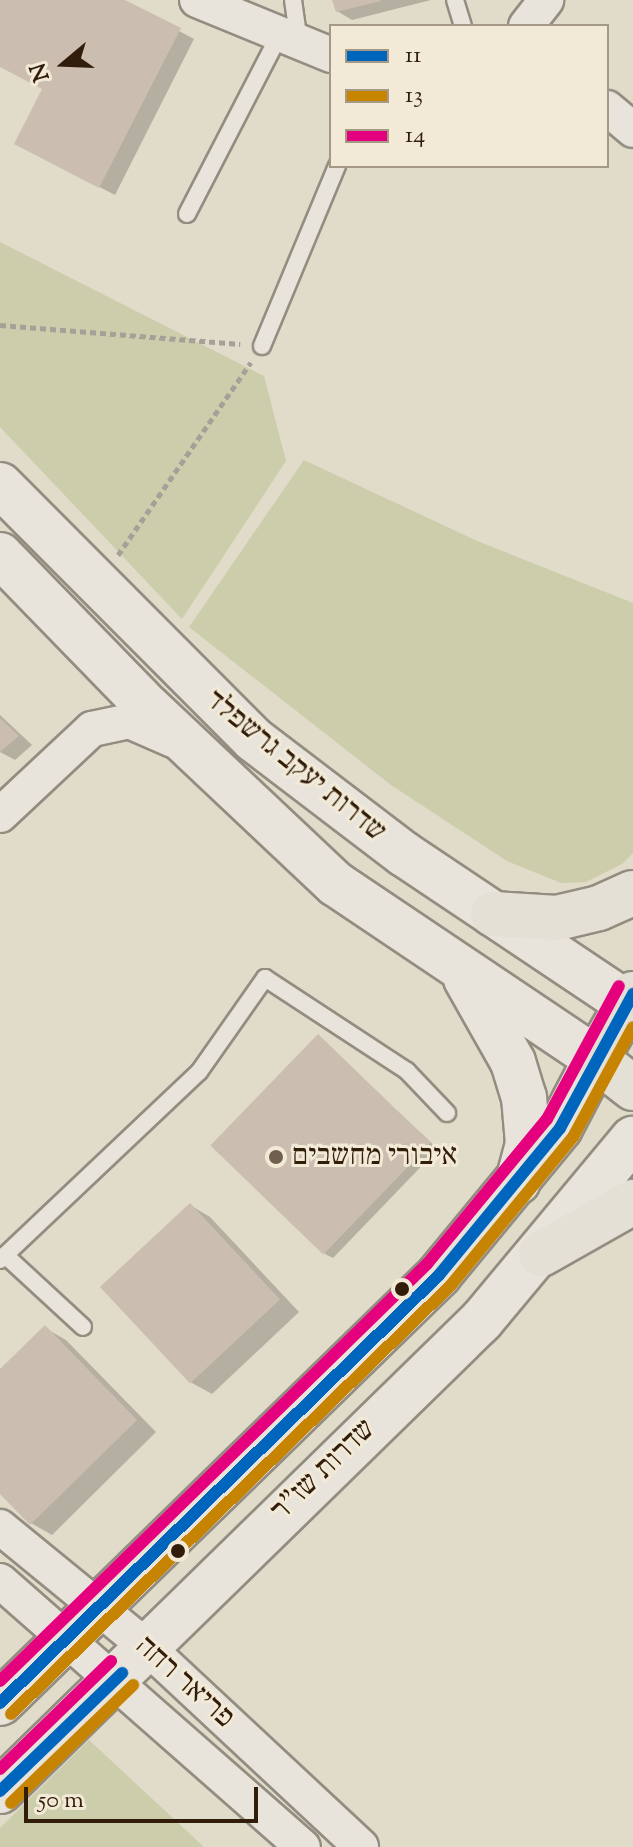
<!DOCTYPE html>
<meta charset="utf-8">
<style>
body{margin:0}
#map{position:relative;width:633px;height:1847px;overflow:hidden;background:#e1dbca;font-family:"Sorts Mill Goudy","Frank Ruhl Libre",serif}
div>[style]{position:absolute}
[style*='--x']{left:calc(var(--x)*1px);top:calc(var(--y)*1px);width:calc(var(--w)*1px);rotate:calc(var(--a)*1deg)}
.green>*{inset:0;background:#cbcdab}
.shadow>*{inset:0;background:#0003}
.building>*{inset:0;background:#ccbdb1;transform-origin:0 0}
.path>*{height:5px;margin-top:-2.5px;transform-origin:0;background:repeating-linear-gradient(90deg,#a5a098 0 6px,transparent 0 10px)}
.roads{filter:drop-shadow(2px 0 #938d81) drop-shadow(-2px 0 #938d81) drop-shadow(0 2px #938d81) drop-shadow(0 -2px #938d81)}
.service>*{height:16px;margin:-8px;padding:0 8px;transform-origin:8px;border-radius:8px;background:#e8e4dc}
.minor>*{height:34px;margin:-17px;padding:0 17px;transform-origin:17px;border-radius:17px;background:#e8e4dc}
.secondary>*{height:44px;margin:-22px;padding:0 22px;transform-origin:22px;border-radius:22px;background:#e8e4dc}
.trunk>*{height:44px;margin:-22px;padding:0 22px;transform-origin:22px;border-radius:22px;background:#e4e0d6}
.bus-1>*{height:12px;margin:-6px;padding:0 6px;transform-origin:6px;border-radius:6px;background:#0065bd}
.bus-2>*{height:12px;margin:-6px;padding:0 6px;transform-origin:6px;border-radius:6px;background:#c68402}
.bus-3>*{height:12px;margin:-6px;padding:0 6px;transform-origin:6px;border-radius:6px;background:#e5007d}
.dots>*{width:22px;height:22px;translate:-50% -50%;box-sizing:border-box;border:4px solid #f2ead6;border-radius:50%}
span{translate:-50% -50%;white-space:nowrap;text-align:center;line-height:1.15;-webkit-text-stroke:6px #f2ead6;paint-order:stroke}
.street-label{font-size:30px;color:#311d0a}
.poi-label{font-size:30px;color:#311d0a}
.left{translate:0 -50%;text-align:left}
.legend{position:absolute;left:329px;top:24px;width:280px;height:144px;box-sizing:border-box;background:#f2ead6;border:2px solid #a59884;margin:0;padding:10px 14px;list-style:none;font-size:24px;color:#311d0a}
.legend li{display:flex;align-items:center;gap:16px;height:40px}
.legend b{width:40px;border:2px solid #a59884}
.north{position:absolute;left:24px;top:24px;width:80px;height:80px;-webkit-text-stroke:6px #f2ead6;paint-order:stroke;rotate:251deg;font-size:22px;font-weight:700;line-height:32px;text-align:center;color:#311d0a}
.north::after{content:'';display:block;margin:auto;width:28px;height:36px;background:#311d0a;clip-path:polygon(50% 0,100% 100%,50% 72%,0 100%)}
.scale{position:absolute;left:24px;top:1787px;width:234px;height:36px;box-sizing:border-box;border:4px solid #311d0a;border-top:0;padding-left:10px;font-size:24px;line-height:28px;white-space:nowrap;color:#311d0a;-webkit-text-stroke:6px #f2ead6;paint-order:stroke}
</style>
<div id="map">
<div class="green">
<i style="clip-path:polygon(0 242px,264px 376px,286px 461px,182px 619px,0 427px)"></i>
<i style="clip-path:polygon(304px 460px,475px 540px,633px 603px,633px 853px,622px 864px,586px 882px,561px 883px,507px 861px,391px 785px,189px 627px)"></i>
<i style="clip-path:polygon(89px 1740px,204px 1847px,0 1847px,0 1828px)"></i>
</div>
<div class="shadow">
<i style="clip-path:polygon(0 0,121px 0,194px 39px,115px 195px,31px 152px,44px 89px,0 66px)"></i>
<i style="clip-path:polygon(335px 0,431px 0,352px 20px,337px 11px)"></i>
<i style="clip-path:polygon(0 715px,32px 745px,15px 760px,0 752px)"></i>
<i style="clip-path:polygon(318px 1037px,438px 1149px,333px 1258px,325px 1254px)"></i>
<i style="clip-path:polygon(190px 1205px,210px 1217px,299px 1312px,212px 1394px,192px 1383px,103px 1287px)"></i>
<i style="clip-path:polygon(45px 1328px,66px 1340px,156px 1432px,52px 1535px,31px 1523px,0 1491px,0 1372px)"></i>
</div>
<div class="building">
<i style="clip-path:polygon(0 0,125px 0,181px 28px,99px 188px,14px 144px,42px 89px,0 67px)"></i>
<i style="clip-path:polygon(332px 0,380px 0,381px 1px,336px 12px)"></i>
<i style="clip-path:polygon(0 718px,19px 736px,0 752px)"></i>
<i style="left:318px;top:1034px;width:157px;height:155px;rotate:44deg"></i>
<i style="left:190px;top:1203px;width:132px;height:123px;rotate:47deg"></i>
<i style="clip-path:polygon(45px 1325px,137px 1420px,30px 1525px,0 1494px,0 1369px)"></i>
</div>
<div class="path">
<i style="--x:0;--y:325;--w:241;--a:4.5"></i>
<i style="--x:118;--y:555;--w:234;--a:-55.4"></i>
</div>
<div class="roads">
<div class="service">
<i style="--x:293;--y:0;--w:42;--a:81.9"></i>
<i style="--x:455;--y:0;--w:27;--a:73"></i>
<i style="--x:187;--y:214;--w:200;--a:-62.7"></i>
<i style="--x:262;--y:346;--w:195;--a:-67.4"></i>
<i style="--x:5;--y:1255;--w:106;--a:42.7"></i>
<i style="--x:0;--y:1260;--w:274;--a:-43.4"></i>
<i style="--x:199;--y:1072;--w:115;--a:-54.9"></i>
<i style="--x:265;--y:978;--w:170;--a:33.2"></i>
<i style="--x:407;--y:1071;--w:58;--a:46.4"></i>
</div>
<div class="minor">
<i style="--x:197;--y:0;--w:145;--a:22.3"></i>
<i style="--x:526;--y:26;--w:33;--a:-52"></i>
<i style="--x:607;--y:108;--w:34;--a:40"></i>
<i style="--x:0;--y:815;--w:126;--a:-43.1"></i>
<i style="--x:92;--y:729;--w:38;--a:-12"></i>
<i style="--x:129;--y:721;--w:48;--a:23.4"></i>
<i style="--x:0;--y:1527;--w:193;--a:39.3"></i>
<i style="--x:149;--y:1649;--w:290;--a:43"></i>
<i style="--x:0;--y:1581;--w:403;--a:41.3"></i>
</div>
<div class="secondary">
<i style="--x:0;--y:485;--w:359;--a:45.1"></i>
<i style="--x:253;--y:739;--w:190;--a:37.3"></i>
<i style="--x:404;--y:854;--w:270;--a:33.8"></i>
<i style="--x:0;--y:555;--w:212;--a:45.8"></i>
<i style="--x:148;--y:707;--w:258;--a:43.3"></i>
<i style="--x:336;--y:884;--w:313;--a:33.9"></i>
<i style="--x:596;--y:1059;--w:78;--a:117.6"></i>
<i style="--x:560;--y:1128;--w:190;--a:129.5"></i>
<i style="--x:439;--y:1275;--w:613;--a:135.73"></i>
<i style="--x:466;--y:979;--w:95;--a:60.5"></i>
<i style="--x:513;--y:1062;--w:37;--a:73"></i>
<i style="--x:524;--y:1097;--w:47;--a:85.1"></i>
<i style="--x:528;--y:1144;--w:39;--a:105"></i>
<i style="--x:0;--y:1791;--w:674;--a:-44.34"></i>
<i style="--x:482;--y:1320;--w:236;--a:-50.2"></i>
</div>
<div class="trunk">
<i style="--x:493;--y:914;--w:64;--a:3.6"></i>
<i style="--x:557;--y:918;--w:43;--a:-13.4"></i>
<i style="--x:599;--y:908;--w:37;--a:-24"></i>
<i style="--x:633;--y:994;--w:75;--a:119.6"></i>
<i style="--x:596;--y:1059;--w:47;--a:38.1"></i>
<i style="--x:541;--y:1254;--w:106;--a:-29.5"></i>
</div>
</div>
<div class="bus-1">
<i style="--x:0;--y:1703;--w:613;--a:-44.27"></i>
<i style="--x:439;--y:1275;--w:190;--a:-50.5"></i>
<i style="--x:560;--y:1128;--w:153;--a:-61.4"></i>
<i style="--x:0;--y:1791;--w:170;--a:-44"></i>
</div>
<div class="bus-2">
<i style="--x:11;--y:1714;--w:615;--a:-44.27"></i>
<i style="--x:451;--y:1285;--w:192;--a:-50.5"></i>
<i style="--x:573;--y:1137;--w:125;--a:-61.4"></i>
<i style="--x:11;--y:1803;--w:170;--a:-44"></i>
</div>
<div class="bus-3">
<i style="--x:0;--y:1681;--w:597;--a:-44.32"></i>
<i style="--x:427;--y:1264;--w:188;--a:-50.4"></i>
<i style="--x:547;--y:1119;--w:151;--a:-61.6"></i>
<i style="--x:0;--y:1769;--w:155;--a:-44.2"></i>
</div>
<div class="dots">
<i style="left:276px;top:1157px;background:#6f604d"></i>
<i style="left:402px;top:1289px;background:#311d0a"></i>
<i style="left:178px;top:1551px;background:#311d0a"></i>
</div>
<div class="street-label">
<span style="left:295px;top:767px;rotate:39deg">שדרות יעקב גרשפלד</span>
<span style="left:324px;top:1471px;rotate:-44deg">שדרות שז"ר</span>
<span style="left:184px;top:1683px;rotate:42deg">פריאר רחה</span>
</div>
<div class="poi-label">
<span class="left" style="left:292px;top:1157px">איבורי מחשבים</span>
</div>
<ul class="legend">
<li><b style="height:10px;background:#0065bd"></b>11</li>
<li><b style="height:10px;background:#c68402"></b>13</li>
<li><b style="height:10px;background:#e5007d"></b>14</li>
</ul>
<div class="north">N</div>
<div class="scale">50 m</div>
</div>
